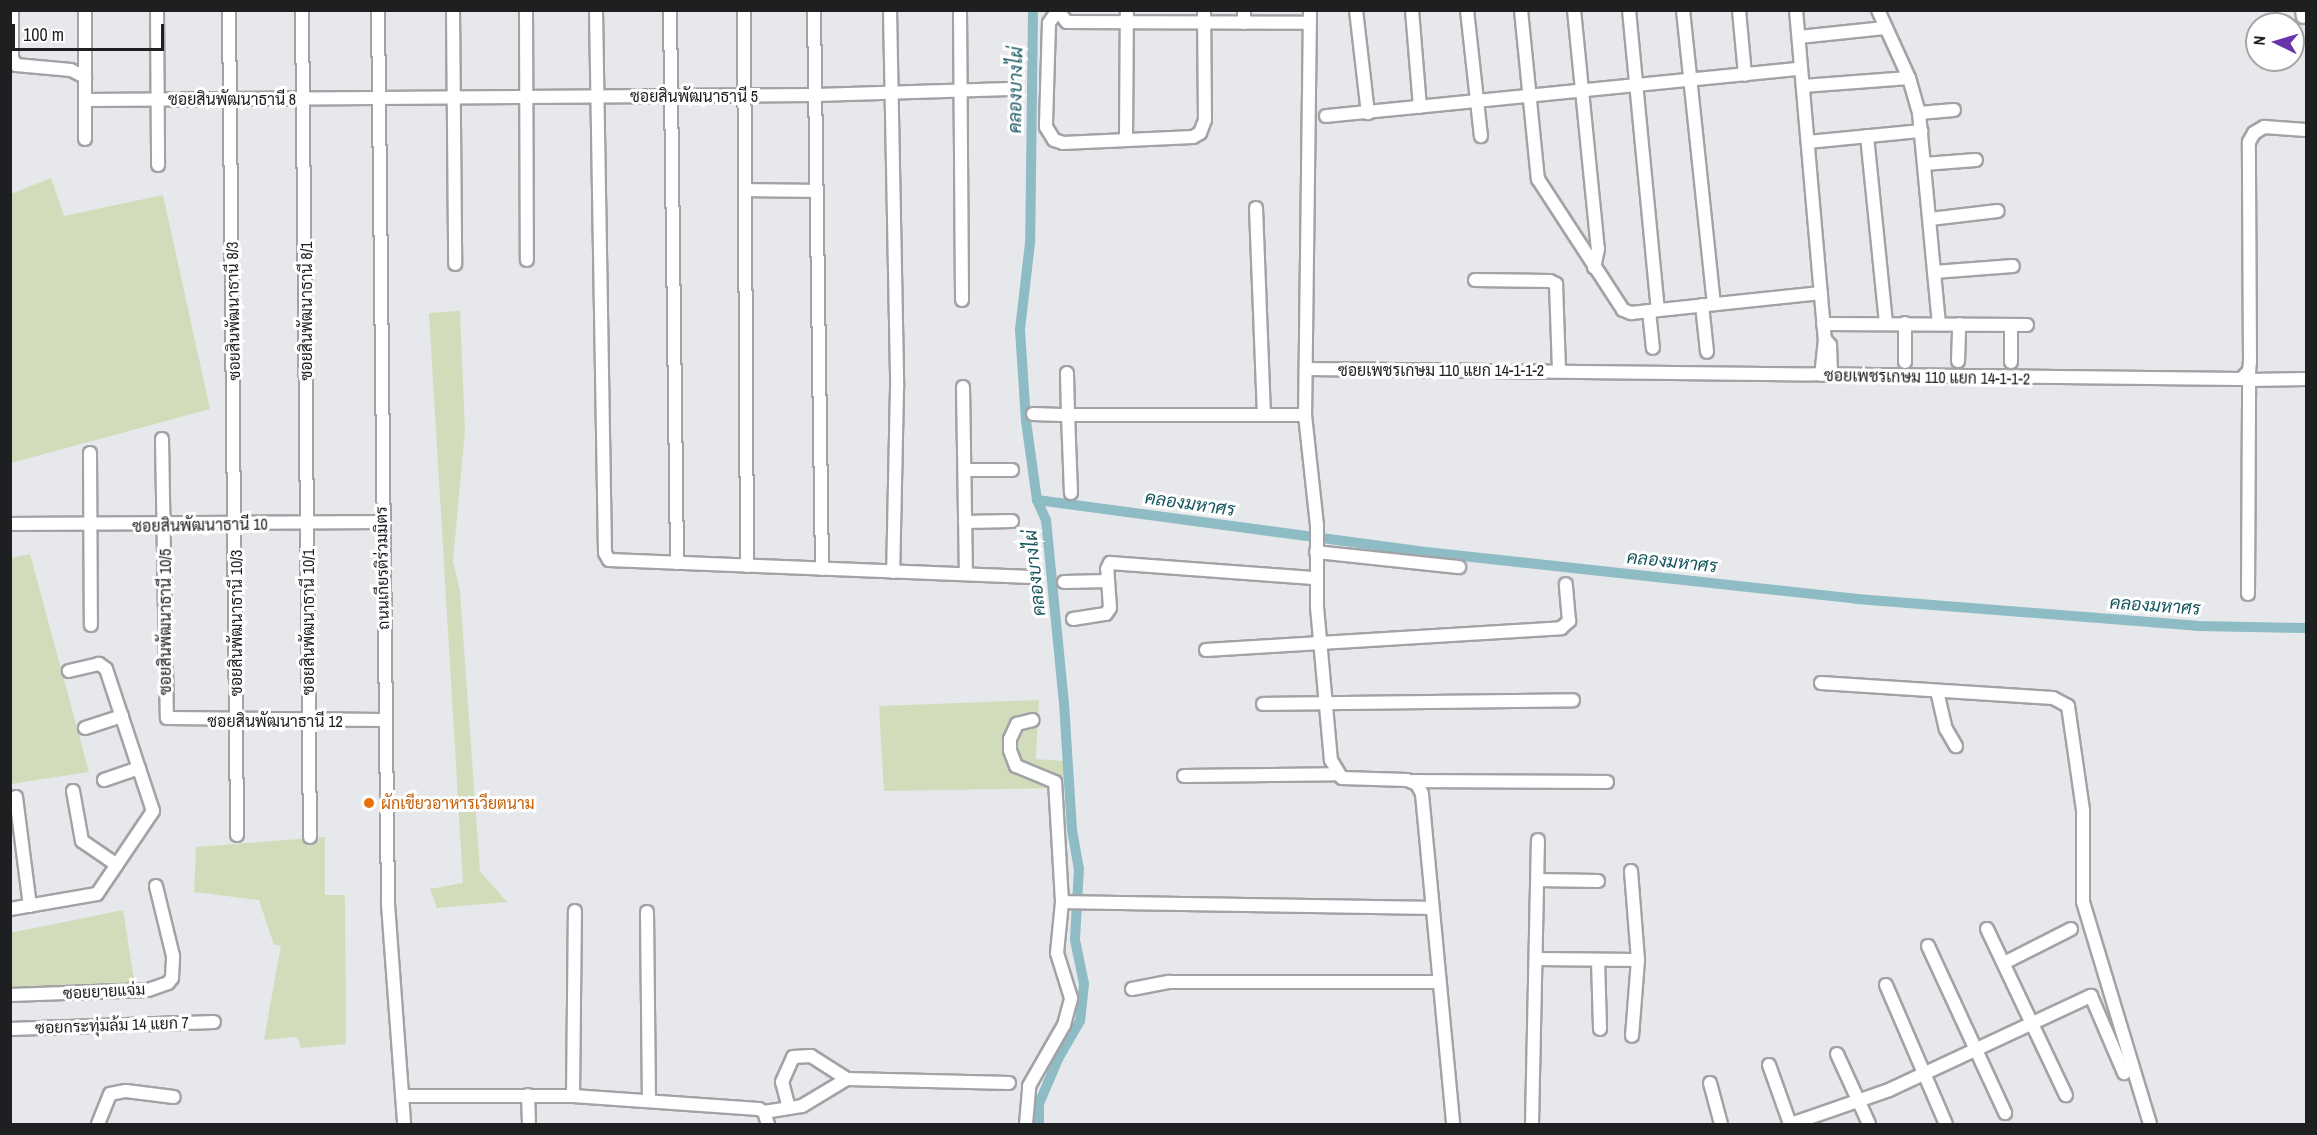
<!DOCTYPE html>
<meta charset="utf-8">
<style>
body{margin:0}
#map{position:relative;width:2317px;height:1135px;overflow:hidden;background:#e7e8eb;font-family:"Archivo Narrow",Sarabun,sans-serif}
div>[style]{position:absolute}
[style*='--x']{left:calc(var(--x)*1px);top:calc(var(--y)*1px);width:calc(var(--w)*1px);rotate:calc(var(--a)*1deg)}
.green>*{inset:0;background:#d1ddba}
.canal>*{height:10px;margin:-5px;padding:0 5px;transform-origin:5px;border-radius:5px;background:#8ebcc4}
.roads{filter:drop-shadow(2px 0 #a2a3a6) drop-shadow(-2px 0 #a2a3a6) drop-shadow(0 2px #a2a3a6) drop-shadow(0 -2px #a2a3a6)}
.minor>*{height:12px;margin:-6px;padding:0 6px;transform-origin:6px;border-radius:6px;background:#fff}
.dots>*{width:16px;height:16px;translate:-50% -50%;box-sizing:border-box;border:3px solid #fff;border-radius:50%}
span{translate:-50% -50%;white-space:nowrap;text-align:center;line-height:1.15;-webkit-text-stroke:6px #fff;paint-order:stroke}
.street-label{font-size:16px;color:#1e1f20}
.food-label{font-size:16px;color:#c56008}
.left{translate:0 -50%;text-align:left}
.water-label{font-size:18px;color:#16565f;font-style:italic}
.frame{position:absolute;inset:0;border:12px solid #1e1f20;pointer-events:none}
.north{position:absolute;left:2245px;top:12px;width:60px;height:60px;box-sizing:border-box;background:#fff;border:2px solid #a5a5a6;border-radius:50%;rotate:275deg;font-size:16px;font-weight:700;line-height:24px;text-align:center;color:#1e1f20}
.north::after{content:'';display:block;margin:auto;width:21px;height:27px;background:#6933aa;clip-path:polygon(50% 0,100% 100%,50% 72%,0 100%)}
.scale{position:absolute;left:12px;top:24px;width:152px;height:27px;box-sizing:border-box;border:3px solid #1e1f20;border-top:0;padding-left:8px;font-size:18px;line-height:21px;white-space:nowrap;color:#1e1f20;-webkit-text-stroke:4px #fff;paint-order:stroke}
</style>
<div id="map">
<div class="green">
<i style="clip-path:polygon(51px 178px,64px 216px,163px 195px,210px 409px,11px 463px,11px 194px)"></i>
<i style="clip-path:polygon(460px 311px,465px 431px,453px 561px,460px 592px,480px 871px,507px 902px,437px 908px,430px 889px,463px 883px,429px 313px)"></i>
<i style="clip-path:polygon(30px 554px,89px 772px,11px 784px,11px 558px)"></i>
<i style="clip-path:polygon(1039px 700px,1036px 759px,1065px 761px,1063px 788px,884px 791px,879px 706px)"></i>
<i style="clip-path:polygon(325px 837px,325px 895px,345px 895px,346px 1044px,301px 1048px,297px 1037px,264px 1040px,281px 945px,274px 945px,259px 900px,194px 892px,196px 847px)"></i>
<i style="clip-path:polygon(123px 910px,137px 998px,11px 1002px,10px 933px)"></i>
</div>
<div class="canal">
<i style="--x:1033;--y:10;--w:233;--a:90.7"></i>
<i style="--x:1030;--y:243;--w:88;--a:96.6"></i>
<i style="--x:1020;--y:330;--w:91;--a:86.2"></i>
<i style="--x:1026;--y:421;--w:80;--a:82.1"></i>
<i style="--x:1037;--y:500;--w:22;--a:66"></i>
<i style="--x:1046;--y:520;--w:184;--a:84.4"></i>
<i style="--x:1064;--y:703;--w:127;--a:86.4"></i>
<i style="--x:1072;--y:830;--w:39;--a:80"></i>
<i style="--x:1079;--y:868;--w:72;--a:93.2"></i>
<i style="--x:1075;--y:940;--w:45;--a:78.4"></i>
<i style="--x:1084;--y:984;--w:37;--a:96"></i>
<i style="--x:1080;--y:1021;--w:44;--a:120.1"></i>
<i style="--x:1058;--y:1059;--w:49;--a:112.9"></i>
<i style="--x:1039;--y:1104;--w:20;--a:90"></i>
<i style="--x:1037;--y:500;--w:392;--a:7.6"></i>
<i style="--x:1426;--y:552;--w:434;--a:6.2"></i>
<i style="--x:1857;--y:599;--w:341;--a:4.5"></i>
<i style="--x:2197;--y:626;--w:109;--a:1.1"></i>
</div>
<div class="roads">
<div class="minor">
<i style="--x:12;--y:10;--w:48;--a:90"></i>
<i style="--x:12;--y:58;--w:8;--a:60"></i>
<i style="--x:16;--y:65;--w:55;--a:5.2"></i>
<i style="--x:71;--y:70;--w:16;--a:27"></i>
<i style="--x:85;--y:10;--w:129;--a:90"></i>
<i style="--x:157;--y:10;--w:155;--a:89.6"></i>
<i style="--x:229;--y:10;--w:825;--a:89.44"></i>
<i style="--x:302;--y:10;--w:827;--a:89.45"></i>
<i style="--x:378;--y:10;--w:894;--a:89.36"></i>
<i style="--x:388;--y:904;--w:221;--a:85.8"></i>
<i style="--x:453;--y:10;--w:254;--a:89.5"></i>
<i style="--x:526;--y:10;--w:250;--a:89.8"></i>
<i style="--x:596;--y:10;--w:543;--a:89.05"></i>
<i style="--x:605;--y:553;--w:8;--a:60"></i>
<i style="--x:609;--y:560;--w:423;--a:2.3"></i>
<i style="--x:670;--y:10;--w:553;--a:89.27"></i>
<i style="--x:744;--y:10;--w:556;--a:89.69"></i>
<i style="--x:814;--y:10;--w:559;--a:89.18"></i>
<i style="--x:890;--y:10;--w:378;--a:88.9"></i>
<i style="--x:897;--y:388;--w:184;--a:91.2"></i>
<i style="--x:960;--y:10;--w:290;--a:89.6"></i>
<i style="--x:1058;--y:10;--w:16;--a:125"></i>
<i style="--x:1049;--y:23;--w:104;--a:91.7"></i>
<i style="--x:1046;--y:127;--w:15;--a:58"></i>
<i style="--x:1054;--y:140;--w:9;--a:18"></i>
<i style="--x:1063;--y:143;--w:130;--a:-2.6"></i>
<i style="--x:1193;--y:137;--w:8;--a:-30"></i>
<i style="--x:1200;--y:133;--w:14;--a:-69"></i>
<i style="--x:1205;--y:120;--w:110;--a:-90.5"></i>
<i style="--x:1244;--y:10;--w:13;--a:90"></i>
<i style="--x:1310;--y:10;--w:405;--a:90.7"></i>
<i style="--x:1305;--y:415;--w:111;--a:83.8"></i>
<i style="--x:1317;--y:525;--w:82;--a:90"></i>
<i style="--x:1317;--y:607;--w:154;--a:84.8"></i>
<i style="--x:1331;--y:760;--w:21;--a:59"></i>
<i style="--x:1342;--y:778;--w:65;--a:1.8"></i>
<i style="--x:1407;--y:780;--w:11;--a:22"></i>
<i style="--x:1417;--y:784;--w:11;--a:63"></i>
<i style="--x:1422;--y:794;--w:331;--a:84.6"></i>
<i style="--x:1356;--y:10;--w:104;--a:83.4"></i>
<i style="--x:1412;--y:10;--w:97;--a:85.3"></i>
<i style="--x:1467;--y:10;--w:127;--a:83.7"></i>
<i style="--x:1521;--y:10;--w:170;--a:84.3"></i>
<i style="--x:1538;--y:179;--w:156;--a:57"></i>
<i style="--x:1623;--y:310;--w:9;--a:21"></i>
<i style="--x:1631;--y:313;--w:191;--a:-6"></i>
<i style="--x:1574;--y:10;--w:240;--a:84.3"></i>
<i style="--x:1598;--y:249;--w:19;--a:102"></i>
<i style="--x:1629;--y:10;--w:301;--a:84.5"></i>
<i style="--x:1683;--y:10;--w:295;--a:84"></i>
<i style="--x:1739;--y:10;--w:65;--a:84.7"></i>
<i style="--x:1796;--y:10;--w:330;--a:85"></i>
<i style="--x:1825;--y:339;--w:36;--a:96"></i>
<i style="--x:1878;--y:10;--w:75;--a:65.5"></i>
<i style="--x:1909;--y:78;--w:36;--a:74"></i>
<i style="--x:1919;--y:113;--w:211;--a:84.6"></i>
<i style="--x:2302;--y:10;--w:7;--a:82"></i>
<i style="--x:1058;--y:11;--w:14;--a:51"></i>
<i style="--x:1067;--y:22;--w:243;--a:0.2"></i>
<i style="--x:1799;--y:37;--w:86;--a:-6"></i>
<i style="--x:1803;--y:86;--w:106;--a:-4.3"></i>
<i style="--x:86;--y:100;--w:730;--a:-0.39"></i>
<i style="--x:816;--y:95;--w:194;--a:-1.8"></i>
<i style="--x:1919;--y:113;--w:35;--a:-5"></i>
<i style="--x:1326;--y:116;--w:477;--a:-5.7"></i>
<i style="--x:1867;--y:136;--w:188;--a:84.2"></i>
<i style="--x:1126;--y:140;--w:130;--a:-89.6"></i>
<i style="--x:1808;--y:142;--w:114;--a:-5.6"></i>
<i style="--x:1924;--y:164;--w:52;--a:-4.4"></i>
<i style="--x:745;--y:190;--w:72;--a:0.8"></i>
<i style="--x:1256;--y:208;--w:207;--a:87.8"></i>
<i style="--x:1930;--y:219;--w:68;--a:-6.7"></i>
<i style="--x:1934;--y:272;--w:79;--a:-4.3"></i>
<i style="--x:1475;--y:280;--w:75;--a:0.8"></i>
<i style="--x:1550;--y:281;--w:7;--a:27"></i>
<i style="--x:1556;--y:284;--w:87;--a:88"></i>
<i style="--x:1702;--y:305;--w:47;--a:83.9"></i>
<i style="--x:1649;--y:311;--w:37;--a:84"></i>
<i style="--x:1905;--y:323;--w:39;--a:90"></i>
<i style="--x:1823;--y:324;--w:204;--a:0.3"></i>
<i style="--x:1825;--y:339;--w:8;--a:50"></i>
<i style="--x:1830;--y:345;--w:30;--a:88"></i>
<i style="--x:1958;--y:361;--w:37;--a:-88"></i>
<i style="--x:2011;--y:362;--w:37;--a:-90"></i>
<i style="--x:1306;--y:369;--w:935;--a:0.61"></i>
<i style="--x:2241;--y:379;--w:11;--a:-45"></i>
<i style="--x:2249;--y:371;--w:9;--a:-84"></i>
<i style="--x:2250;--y:362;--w:220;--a:-90.3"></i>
<i style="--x:2249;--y:142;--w:10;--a:-61"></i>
<i style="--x:2254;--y:133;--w:12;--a:-31"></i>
<i style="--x:2264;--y:127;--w:42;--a:4.1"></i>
<i style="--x:2250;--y:380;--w:56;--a:-1"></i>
<i style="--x:963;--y:387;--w:187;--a:89.1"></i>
<i style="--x:1033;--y:414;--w:35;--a:2"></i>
<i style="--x:1068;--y:415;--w:42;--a:-91.4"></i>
<i style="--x:162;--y:439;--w:279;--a:89"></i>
<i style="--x:167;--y:718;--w:217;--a:0.5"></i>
<i style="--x:90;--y:453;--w:172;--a:89.7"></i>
<i style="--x:965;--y:470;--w:47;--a:0"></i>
<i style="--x:1071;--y:493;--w:78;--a:-92.2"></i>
<i style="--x:1068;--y:415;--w:237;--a:0"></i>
<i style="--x:965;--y:522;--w:47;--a:-1.2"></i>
<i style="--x:10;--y:524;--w:372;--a:-0.3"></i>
<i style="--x:1316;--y:552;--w:144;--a:6"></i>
<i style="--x:1064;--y:582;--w:44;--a:-1.3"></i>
<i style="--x:2248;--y:594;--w:223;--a:-89.7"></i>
<i style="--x:1073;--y:619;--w:33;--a:-9"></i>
<i style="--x:1106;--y:614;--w:7;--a:-56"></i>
<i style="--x:1110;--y:608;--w:39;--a:-94"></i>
<i style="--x:1107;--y:569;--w:7;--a:-63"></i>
<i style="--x:1110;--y:563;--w:207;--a:4.2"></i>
<i style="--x:1206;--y:650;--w:356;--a:-3.5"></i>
<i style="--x:1561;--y:628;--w:11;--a:-41"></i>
<i style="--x:1569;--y:621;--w:37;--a:-95"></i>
<i style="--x:1821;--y:683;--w:232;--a:3.7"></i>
<i style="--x:2053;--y:698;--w:17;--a:28"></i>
<i style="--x:2068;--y:706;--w:105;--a:81.8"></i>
<i style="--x:2083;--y:810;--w:92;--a:90"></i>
<i style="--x:2083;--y:902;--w:232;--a:73.2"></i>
<i style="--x:1937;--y:691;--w:39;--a:77"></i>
<i style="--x:1946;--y:729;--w:20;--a:60"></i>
<i style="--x:1263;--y:704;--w:310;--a:-0.7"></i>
<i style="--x:85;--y:728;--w:39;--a:-18"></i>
<i style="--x:1184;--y:776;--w:153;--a:-0.7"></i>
<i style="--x:104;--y:780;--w:37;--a:-19"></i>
<i style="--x:1413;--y:781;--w:194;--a:0.3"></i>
<i style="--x:73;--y:791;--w:51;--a:79.8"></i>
<i style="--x:82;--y:841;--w:42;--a:34.4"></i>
<i style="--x:16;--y:797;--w:110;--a:82.7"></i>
<i style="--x:1631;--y:871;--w:89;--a:85.5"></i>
<i style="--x:1638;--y:960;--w:76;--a:94.5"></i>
<i style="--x:1538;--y:880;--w:60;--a:1"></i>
<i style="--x:1062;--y:902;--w:369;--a:0.9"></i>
<i style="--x:10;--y:909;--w:88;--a:-9.8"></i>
<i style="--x:97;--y:894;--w:100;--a:-56"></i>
<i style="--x:153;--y:811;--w:150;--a:-108.3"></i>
<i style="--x:106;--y:669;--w:9;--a:-144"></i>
<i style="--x:99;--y:664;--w:31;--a:167"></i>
<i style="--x:647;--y:912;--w:188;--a:89.4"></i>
<i style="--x:1987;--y:929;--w:184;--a:64.6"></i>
<i style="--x:1928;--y:946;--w:184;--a:65.2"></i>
<i style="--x:1536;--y:959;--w:102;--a:0.6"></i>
<i style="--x:1598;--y:960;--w:69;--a:88.3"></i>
<i style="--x:2004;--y:963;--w:75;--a:-26.9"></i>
<i style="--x:1886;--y:985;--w:151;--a:66.7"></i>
<i style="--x:1132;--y:989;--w:38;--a:-11"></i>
<i style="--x:1169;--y:982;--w:268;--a:0"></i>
<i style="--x:10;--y:995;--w:138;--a:-2.1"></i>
<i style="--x:148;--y:990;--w:21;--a:-19"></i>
<i style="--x:168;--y:983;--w:6;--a:-51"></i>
<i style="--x:172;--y:978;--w:22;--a:-87"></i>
<i style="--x:173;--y:956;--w:72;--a:-103.7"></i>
<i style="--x:10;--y:1029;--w:204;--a:-2"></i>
<i style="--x:1837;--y:1054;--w:77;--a:65.4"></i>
<i style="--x:1769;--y:1065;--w:63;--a:70.4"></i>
<i style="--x:1710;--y:1083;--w:42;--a:75"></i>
<i style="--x:528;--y:1095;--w:29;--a:88"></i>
<i style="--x:402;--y:1096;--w:171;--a:0"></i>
<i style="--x:573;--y:1096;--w:185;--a:-89.4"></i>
<i style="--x:573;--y:1096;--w:186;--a:4"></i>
<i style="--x:759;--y:1109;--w:6;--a:31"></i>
<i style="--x:764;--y:1112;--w:13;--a:72"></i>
<i style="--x:789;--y:1108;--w:27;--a:-105"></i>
<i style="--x:782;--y:1082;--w:27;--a:-66"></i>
<i style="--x:793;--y:1057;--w:18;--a:-3"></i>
<i style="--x:811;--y:1056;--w:43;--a:32.6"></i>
<i style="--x:764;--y:1112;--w:38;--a:-9"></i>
<i style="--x:802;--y:1106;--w:52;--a:-31"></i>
<i style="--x:847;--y:1079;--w:162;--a:1.4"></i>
<i style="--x:98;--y:1124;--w:32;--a:-68"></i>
<i style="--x:110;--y:1094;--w:16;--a:-11"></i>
<i style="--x:126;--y:1091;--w:48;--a:7.1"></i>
<i style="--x:1026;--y:1124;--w:38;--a:-85"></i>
<i style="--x:1029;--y:1086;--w:70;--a:-60.2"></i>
<i style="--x:1064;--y:1025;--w:28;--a:-75"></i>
<i style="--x:1071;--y:998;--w:47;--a:-107.3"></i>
<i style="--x:1057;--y:953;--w:51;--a:-84.4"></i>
<i style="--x:1062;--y:902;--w:120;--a:-93.3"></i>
<i style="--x:1055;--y:782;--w:42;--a:-157.7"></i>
<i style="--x:1016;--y:766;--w:17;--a:-111"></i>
<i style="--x:1010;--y:750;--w:11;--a:-90"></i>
<i style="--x:1010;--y:739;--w:17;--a:-65"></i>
<i style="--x:1017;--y:724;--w:16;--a:-14"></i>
<i style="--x:1532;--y:1124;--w:284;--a:-88.8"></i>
<i style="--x:1791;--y:1124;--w:104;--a:-19.1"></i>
<i style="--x:1889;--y:1090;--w:223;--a:-25"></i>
<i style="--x:2091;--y:996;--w:84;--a:66.8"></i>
</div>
</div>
<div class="dots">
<i style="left:369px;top:803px;background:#e8710a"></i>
</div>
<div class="street-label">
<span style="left:694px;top:96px">ซอยสินพัฒนาธานี 5</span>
<span style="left:232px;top:99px">ซอยสินพัฒนาธานี 8</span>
<span style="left:233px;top:311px;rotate:-91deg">ซอยสินพัฒนาธานี 8/3</span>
<span style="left:306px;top:311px;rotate:-90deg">ซอยสินพัฒนาธานี 8/1</span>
<span style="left:1441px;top:370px">ซอยเพชรเกษม 110 แยก 14-1-1-2</span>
<span style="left:1927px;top:377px;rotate:1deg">ซอยเพชรเกษม 110 แยก 14-1-1-2</span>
<span style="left:200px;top:525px;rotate:-1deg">ซอยสินพัฒนาธานี 10</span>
<span style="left:382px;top:568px;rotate:-91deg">ถนนเกียรติร่วมมิตร</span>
<span style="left:165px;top:622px;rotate:-90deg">ซอยสินพัฒนาธานี 10/5</span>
<span style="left:308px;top:622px;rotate:-90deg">ซอยสินพัฒนาธานี 10/1</span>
<span style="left:236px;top:623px;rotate:-90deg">ซอยสินพัฒนาธานี 10/3</span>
<span style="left:275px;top:721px">ซอยสินพัฒนาธานี 12</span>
<span style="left:104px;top:991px;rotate:-3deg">ซอยยายแจ่ม</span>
<span style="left:112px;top:1025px;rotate:-2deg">ซอยกระทุ่มล้ม 14 แยก 7</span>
</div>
<div class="food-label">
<span class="left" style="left:381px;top:803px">ผักเขียวอาหารเวียตนาม</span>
</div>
<div class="water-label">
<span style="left:1016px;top:90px;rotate:-89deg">คลองบางไผ่</span>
<span style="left:1190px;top:504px;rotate:8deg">คลองมหาศร</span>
<span style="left:1672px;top:562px;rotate:6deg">คลองมหาศร</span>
<span style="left:1035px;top:573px;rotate:-96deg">คลองบางไผ่</span>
<span style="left:2155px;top:606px;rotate:4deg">คลองมหาศร</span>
</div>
<div class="frame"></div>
<div class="north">N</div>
<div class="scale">100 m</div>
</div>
